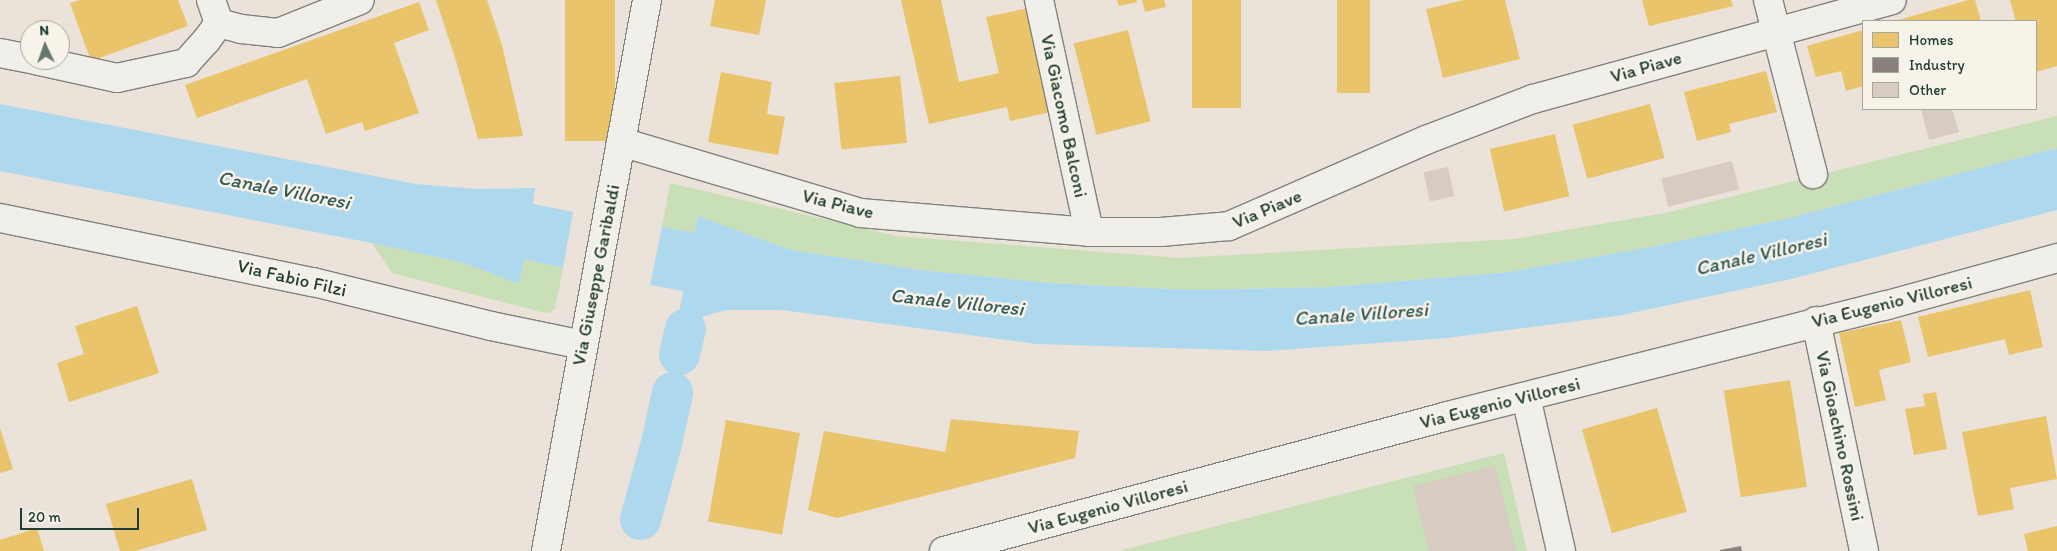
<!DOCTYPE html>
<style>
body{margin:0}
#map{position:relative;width:2057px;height:551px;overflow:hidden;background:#ebe2d9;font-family:Itim,sans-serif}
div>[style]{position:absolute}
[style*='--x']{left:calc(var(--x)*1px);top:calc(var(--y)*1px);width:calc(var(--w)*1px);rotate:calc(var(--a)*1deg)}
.green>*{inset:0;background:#c9dfb8}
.water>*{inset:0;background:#add8ed}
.homes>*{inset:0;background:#e9c46a;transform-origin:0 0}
.industry>*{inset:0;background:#8a817c}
.canal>*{height:41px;margin:-20.5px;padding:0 20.5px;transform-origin:20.5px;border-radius:20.5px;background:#add8ed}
.building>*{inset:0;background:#d8cbc2;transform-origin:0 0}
.roads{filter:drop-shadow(1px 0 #80827c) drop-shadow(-1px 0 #80827c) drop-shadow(0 1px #80827c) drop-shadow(0 -1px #80827c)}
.minor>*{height:28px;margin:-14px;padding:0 14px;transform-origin:14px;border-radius:14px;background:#f1efea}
.secondary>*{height:28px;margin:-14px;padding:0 14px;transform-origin:14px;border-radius:14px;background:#f1efea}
span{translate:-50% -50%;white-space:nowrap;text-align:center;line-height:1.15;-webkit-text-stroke:5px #f7f3e8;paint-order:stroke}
.street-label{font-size:19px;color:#1f3d34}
.water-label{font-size:20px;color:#365b5b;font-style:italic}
.legend{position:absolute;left:1862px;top:20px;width:175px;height:90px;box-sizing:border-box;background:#f7f3e8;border:1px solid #a1aaa0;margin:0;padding:6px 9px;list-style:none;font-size:15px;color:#1f3d34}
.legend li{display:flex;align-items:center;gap:10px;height:25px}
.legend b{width:25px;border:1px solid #a1aaa0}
.north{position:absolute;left:20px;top:20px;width:50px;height:50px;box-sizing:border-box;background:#f7f3e8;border:1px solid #a1aaa0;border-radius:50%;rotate:357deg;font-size:14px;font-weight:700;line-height:20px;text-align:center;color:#1f3d34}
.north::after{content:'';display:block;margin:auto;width:18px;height:22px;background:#66776e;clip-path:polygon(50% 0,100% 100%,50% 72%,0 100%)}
.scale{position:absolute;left:20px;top:508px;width:119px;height:22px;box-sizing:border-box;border:2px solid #1f3d34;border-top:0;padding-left:6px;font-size:15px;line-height:18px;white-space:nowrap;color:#1f3d34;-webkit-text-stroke:4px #f7f3e8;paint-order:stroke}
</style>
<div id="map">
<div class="green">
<i style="clip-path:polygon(2057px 116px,2057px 148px,1790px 218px,1646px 248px,1509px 272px,1330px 287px,1189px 290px,1049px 283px,921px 270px,791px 250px,698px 216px,695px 234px,662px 227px,670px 183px,896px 236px,1179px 258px,1514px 239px,1665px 213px)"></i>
<i style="clip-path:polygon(372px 243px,464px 263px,519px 284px,524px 259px,563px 268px,555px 309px,548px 313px,541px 312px,392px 273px)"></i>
<i style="clip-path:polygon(1504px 453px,1527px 551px,1118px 551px)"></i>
</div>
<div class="water">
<i style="clip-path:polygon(0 104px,416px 184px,476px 189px,535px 188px,533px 204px,573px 212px,563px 268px,524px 259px,519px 284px,464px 263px,372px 243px,0 171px)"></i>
<i style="clip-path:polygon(2057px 148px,2057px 210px,1791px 279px,1617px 316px,1447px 338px,1268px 351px,1037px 344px,782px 310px,726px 310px,698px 318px,679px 314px,683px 291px,650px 285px,662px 227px,695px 233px,698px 216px,791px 250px,921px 270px,1049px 283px,1189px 290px,1330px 287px,1509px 272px,1646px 248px,1790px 218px)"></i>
</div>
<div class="homes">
<i style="clip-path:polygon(80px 0,178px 0,188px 26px,91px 61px,70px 3px)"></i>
<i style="clip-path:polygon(436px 0,487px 0,502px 45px,523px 136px,478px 139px,456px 61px)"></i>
<i style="left:565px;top:0;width:50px;height:141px"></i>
<i style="clip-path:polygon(715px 0,766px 0,759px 35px,710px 26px)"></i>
<i style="clip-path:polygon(901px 0,941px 0,959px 82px,999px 73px,986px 17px,1028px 8px,1051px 112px,1010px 121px,1007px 107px,929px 124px)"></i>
<i style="clip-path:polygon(1117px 0,1136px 0,1137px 2px,1119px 6px)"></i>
<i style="clip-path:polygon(1142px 0,1164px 0,1166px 7px,1145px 12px)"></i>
<i style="left:1192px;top:0;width:49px;height:108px"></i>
<i style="left:1337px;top:0;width:33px;height:93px"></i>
<i style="clip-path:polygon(1464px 0,1505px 0,1520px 59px,1443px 78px,1426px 9px)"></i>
<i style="clip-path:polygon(1642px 0,1731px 0,1733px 6px,1649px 26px)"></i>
<i style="clip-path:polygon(1968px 0,1975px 0,1981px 21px,1895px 21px)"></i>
<i style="clip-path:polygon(2010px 0,2057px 0,2057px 66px,2036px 72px,2036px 21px,2016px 21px)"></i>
<i style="clip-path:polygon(419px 2px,429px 30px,394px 43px,419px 113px,365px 131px,362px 122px,326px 134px,307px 79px,197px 118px,185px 85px)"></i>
<i style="left:1128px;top:30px;width:94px;height:56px;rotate:76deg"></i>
<i style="clip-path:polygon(1863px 30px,1863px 86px,1846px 91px,1841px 71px,1816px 77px,1807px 46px)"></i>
<i style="clip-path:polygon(1766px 71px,1777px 112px,1729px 124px,1731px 132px,1697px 141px,1684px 92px)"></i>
<i style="clip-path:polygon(721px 72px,772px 82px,767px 114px,785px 117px,778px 155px,708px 142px)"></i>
<i style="left:900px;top:76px;width:67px;height:66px;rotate:84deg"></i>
<i style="left:1650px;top:104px;width:56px;height:80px;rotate:75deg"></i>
<i style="left:1555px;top:134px;width:64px;height:67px;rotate:77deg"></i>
<i style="clip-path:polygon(2030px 290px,2043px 347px,2009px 355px,2005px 339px,1928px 357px,1918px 317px)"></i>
<i style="clip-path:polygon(137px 306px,159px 373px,69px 402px,57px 363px,84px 354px,75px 326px)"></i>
<i style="clip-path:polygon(1901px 320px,1911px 362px,1879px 370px,1886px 400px,1855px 407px,1839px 333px)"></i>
<i style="left:1790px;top:380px;width:108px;height:67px;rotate:81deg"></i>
<i style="clip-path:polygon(1936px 392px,1947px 449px,1914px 455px,1905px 409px,1925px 406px,1923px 394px)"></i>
<i style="left:1657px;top:408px;width:108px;height:78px;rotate:74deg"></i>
<i style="clip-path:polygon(2046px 416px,2057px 479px,2010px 488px,2014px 509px,1978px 516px,1962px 432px)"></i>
<i style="clip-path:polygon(951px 419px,1079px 431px,1075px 458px,837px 518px,808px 510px,824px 431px,945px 452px)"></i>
<i style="left:726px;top:420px;width:75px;height:103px;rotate:10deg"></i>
<i style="clip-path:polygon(0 428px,13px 469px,0 473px)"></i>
<i style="clip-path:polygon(192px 479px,207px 530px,135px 551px,120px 551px,106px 504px)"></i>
<i style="clip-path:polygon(2057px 526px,2057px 551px,2028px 551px,2024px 534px)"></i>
<i style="clip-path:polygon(37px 528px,44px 551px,0 551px,0 540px)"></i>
</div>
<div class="industry">
<i style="clip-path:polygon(1741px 546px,1742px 551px,1720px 551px,1720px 550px)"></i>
</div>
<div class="canal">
<i style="--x:679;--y:354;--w:26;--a:-77"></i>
<i style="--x:640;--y:519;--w:79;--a:-74.6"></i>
<i style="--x:661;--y:443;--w:52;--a:-77.8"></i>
</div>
<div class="building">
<i style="clip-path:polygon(1921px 109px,1952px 109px,1959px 132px,1929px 140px)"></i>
<i style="left:1732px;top:161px;width:29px;height:73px;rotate:76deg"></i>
<i style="left:1448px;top:167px;width:30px;height:25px;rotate:78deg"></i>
<i style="clip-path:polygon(1495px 466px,1516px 551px,1429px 551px,1413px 486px)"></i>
</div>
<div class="roads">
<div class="minor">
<i style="--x:211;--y:0;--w:24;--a:71"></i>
<i style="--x:1039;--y:0;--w:237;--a:77.8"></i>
<i style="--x:1768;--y:0;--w:180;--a:75.5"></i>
<i style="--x:219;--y:23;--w:23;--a:15"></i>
<i style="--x:241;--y:29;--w:37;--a:6"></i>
<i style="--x:278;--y:33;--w:88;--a:-21.9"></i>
<i style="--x:0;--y:53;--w:31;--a:11"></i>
<i style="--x:35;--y:60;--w:84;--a:12.4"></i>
<i style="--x:117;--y:78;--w:71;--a:-12.3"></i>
<i style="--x:186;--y:63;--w:30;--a:-48"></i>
<i style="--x:206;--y:41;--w:22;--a:-54"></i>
<i style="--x:621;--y:142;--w:249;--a:16.5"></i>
<i style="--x:860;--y:213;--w:230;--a:4.7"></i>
<i style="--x:1089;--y:232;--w:72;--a:0"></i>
<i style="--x:1161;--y:232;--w:68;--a:-5"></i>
<i style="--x:1229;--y:226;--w:215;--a:-23.6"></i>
<i style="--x:1426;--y:140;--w:115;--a:-21"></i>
<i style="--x:1533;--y:99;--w:372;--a:-15.4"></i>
<i style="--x:0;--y:218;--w:319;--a:11.6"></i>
<i style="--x:313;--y:282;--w:183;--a:13.9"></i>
<i style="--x:491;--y:326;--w:94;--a:11.7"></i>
<i style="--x:1816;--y:321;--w:235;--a:78.2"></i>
<i style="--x:1526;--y:397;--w:158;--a:77.2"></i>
<i style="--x:944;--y:551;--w:518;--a:-15"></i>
<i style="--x:1444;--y:417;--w:454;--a:-14.2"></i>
<i style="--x:1884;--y:306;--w:180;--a:-15.5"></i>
</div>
<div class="secondary">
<i style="--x:546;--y:551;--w:560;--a:-79.61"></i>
</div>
</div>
<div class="street-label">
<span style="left:1646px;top:67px;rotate:-16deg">Via Piave</span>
<span style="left:1064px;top:116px;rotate:78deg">Via Giacomo Balconi</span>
<span style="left:838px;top:204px;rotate:14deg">Via Piave</span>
<span style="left:1267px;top:209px;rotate:-23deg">Via Piave</span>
<span style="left:596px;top:275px;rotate:-79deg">Via Giuseppe Garibaldi</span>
<span style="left:292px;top:278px;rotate:13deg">Via Fabio Filzi</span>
<span style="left:1892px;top:302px;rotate:-14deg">Via Eugenio Villoresi</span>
<span style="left:1500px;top:403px;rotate:-14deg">Via Eugenio Villoresi</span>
<span style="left:1840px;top:436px;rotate:78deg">Via Gioachino Rossini</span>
<span style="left:1108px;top:507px;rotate:-15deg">Via Eugenio Villoresi</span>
</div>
<div class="water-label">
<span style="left:284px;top:190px;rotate:11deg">Canale Villoresi</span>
<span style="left:1761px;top:254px;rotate:-13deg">Canale Villoresi</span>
<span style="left:957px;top:302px;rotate:6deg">Canale Villoresi</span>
<span style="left:1361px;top:314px;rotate:-4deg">Canale Villoresi</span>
</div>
<ul class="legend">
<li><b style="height:14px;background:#e9c46a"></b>Homes</li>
<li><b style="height:14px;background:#8a817c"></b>Industry</li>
<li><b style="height:14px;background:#d8cbc2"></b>Other</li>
</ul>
<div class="north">N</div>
<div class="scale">20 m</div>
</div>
